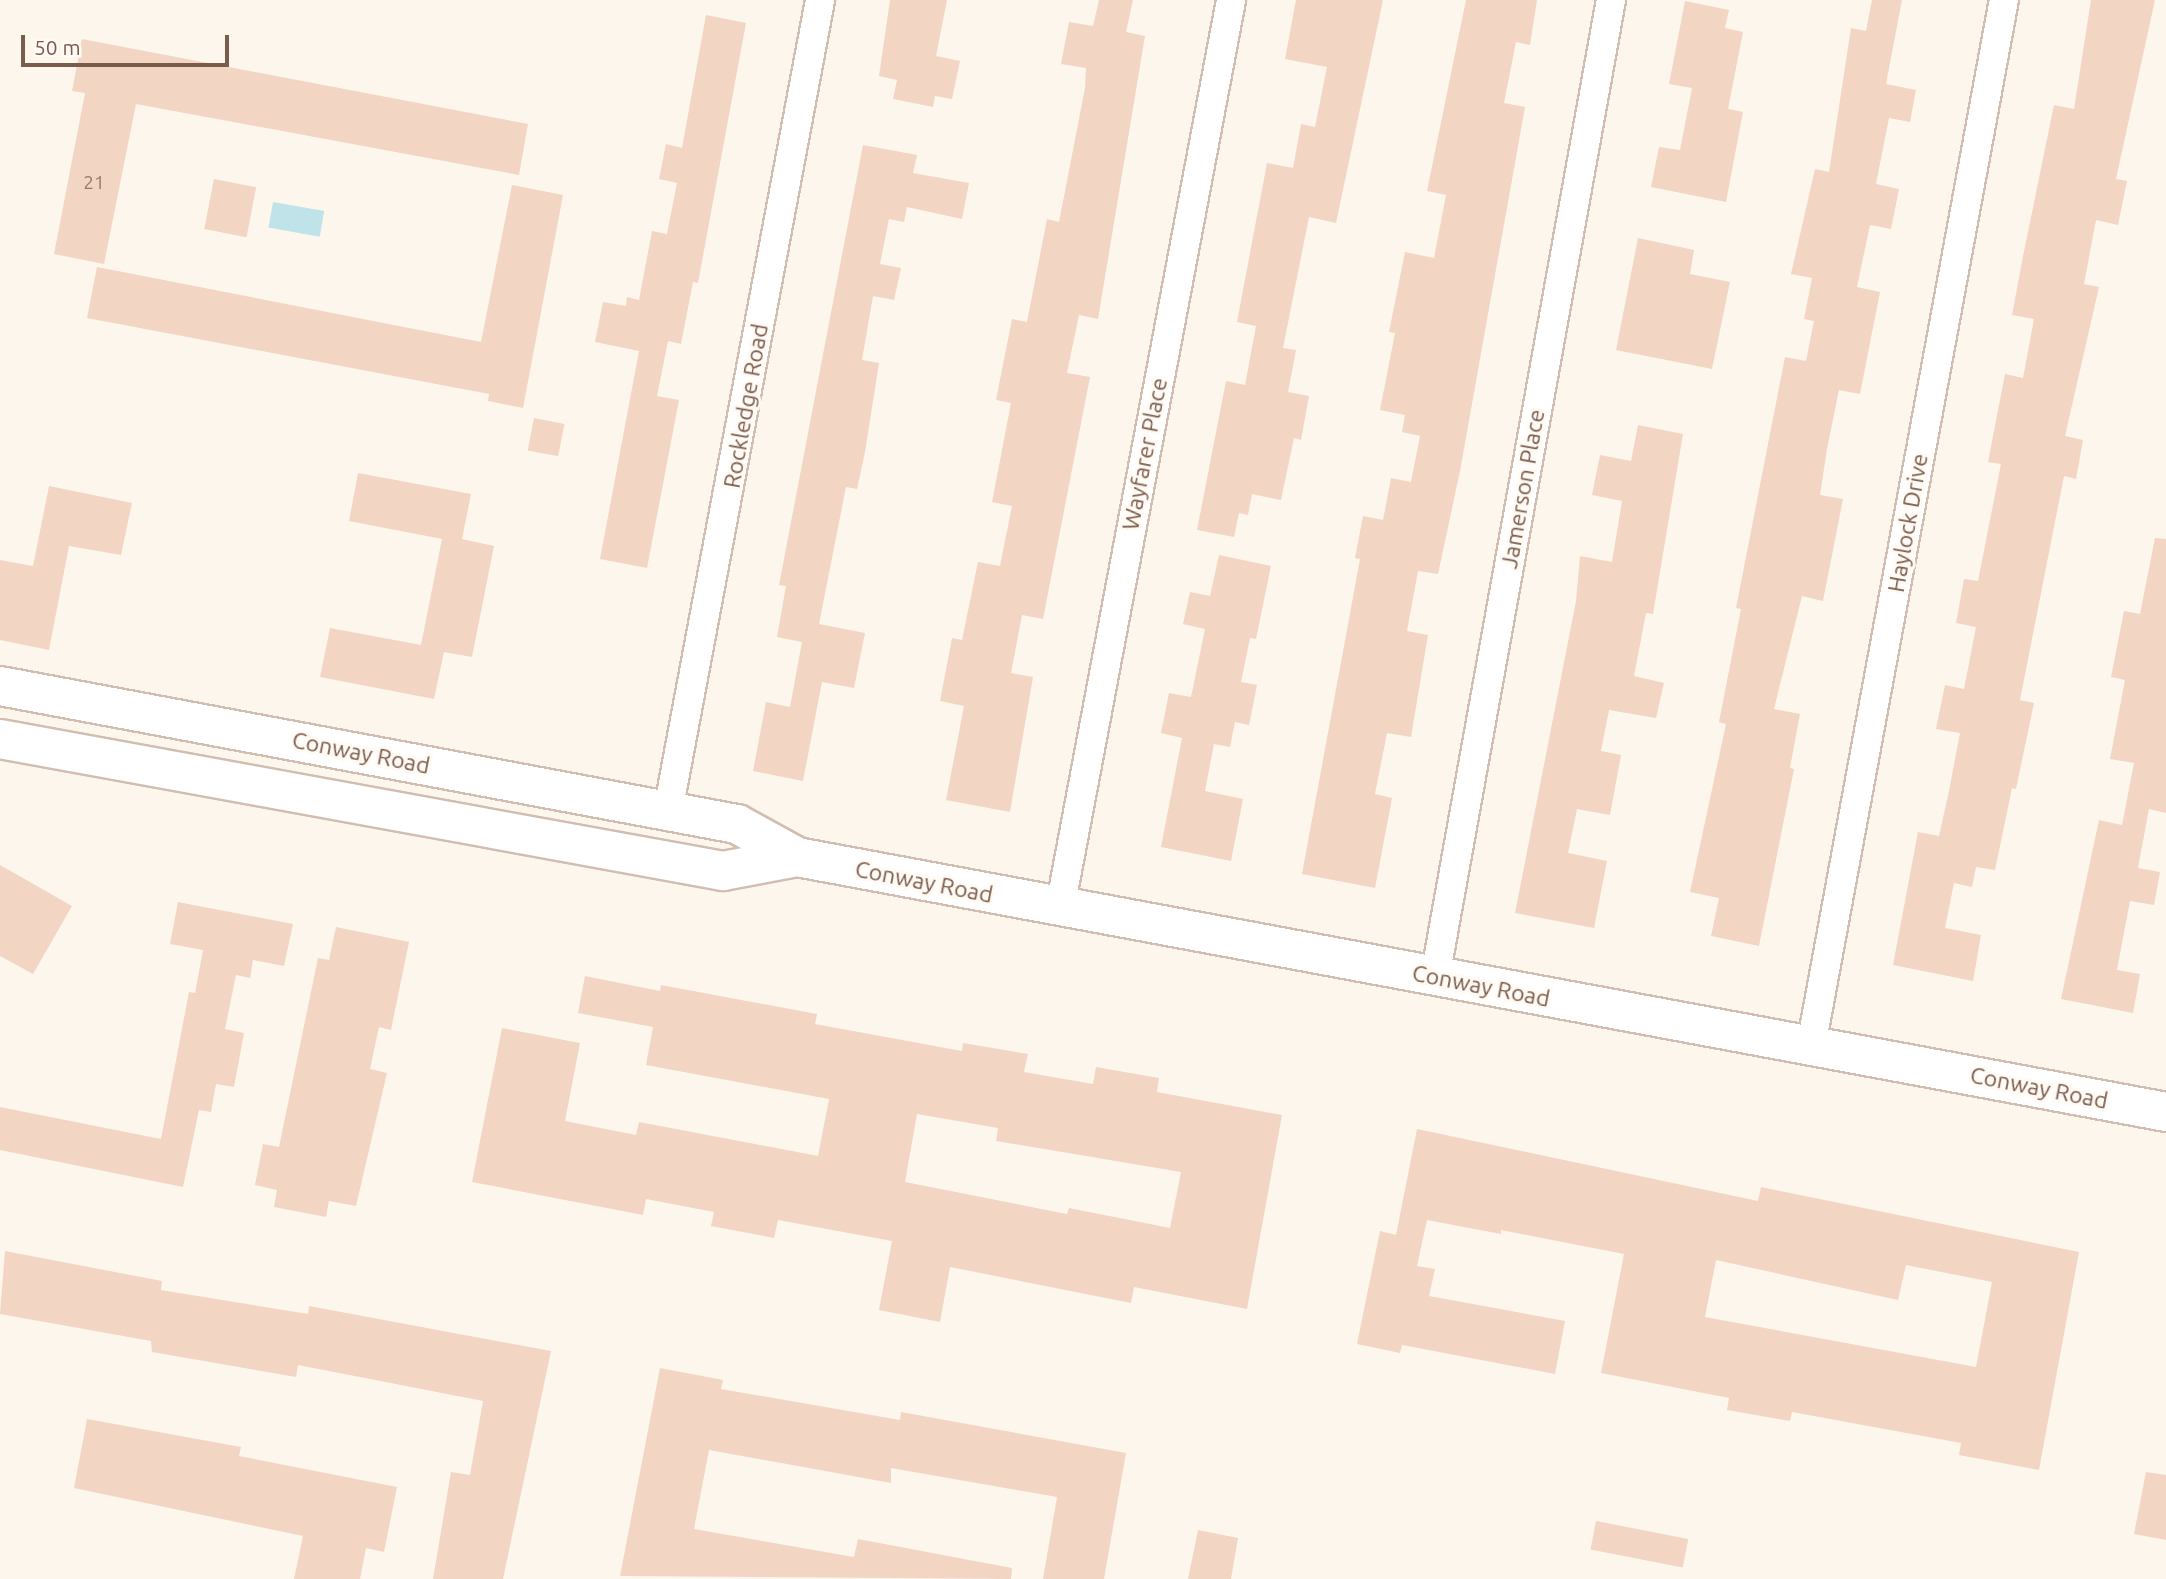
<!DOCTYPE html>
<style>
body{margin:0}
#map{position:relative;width:2166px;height:1579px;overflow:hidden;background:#fdf6ec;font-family:Ubuntu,sans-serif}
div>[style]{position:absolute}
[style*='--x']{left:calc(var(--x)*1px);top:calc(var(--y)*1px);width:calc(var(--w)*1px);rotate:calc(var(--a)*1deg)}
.water>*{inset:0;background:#bfe3e8;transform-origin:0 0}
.building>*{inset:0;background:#f3d5c3;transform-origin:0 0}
.roads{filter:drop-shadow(2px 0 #d1beb0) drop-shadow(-2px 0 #d1beb0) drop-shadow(0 2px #d1beb0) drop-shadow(0 -2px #d1beb0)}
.minor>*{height:28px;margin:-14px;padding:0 14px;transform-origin:14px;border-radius:14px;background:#fff}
.secondary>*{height:38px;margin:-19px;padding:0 19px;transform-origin:19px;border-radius:19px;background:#fff}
span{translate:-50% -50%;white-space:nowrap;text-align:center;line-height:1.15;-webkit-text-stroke:6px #fffaf3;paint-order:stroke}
.number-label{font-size:19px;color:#987a6a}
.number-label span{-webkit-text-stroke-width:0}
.street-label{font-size:23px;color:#7a5c4d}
.scale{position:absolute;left:21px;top:35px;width:208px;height:32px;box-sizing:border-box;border:4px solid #7a5c4d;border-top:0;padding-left:9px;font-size:21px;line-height:24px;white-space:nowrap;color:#7a5c4d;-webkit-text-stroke:5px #fffaf3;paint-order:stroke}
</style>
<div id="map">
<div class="water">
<i style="left:273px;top:202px;width:52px;height:26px;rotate:10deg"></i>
</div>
<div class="building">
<i style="clip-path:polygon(890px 0,947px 0,936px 56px,960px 61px,952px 99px,935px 96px,933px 107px,893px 99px,897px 80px,879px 76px)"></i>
<i style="clip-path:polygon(1099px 0,1133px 0,1126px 32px,1145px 36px,1098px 319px,1079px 315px,1067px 373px,1090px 377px,1043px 619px,1022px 615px,1011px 673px,1033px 677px,1010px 812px,946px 800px,964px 706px,940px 701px,952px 638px,962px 640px,978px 562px,1000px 566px,1012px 506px,992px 502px,1011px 403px,996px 400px,1012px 319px,1027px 322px,1047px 219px,1059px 222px,1085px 88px,1086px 68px,1061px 64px,1069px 22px,1093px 26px)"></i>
<i style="clip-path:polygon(1296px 0,1383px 0,1336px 223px,1309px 217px,1283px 348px,1296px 350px,1288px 392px,1309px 396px,1301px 440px,1294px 438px,1281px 500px,1252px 494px,1248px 515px,1239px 513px,1234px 537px,1197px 530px,1226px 381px,1245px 385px,1256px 326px,1237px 322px,1267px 163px,1293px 168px,1301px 124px,1315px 127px,1327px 67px,1285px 59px)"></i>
<i style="clip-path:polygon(1466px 0,1537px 0,1530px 45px,1516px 42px,1504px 103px,1525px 107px,1460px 471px,1438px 574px,1418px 571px,1407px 631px,1428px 635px,1411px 737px,1387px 733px,1375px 794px,1392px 798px,1375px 888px,1302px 874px,1360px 559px,1355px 558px,1363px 516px,1383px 520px,1391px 478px,1411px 482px,1420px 436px,1402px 432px,1405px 415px,1380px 410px,1395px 333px,1389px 332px,1405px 252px,1434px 258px,1446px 195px,1427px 191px)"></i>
<i style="clip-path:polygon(1872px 0,1902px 0,1886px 84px,1916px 90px,1910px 122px,1889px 118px,1876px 184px,1899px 189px,1891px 229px,1870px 225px,1857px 287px,1880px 292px,1860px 394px,1839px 390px,1827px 449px,1820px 495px,1843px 499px,1823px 601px,1802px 596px,1774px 709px,1800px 714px,1790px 768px,1794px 769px,1759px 946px,1711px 936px,1719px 898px,1690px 892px,1726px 724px,1719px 722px,1741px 609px,1736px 608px,1785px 357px,1806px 361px,1814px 321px,1804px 319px,1812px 278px,1791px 274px,1815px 169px,1829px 172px,1851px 28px,1866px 31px)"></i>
<i style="clip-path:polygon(2091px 0,2155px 0,2116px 179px,2127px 181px,2118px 225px,2096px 220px,2084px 284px,2099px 287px,2065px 436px,2083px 440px,2076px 479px,2064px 476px,2020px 700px,2034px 703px,2016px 789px,2012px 788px,1995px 870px,1976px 867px,1972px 887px,1954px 883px,1945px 928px,1981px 935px,1973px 981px,1893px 965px,1918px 832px,1939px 836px,1949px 791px,1960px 733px,1936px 729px,1945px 685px,1964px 689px,1976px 627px,1956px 623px,1964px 579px,1978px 581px,2001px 464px,1988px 462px,2005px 374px,2023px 378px,2034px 319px,2012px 315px,2023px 256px,2054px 105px,2074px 109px)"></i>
<i style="clip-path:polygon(1685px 1px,1729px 10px,1725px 28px,1743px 32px,1728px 109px,1743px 112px,1726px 202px,1651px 187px,1659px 147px,1680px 150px,1692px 88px,1669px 84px)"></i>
<i style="clip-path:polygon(706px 15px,746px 23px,698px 283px,693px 282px,681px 344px,668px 341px,657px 396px,679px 400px,647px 568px,600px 559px,639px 351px,595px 342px,603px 302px,626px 306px,627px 297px,639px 300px,652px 231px,667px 234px,677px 183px,659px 179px,666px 144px,682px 148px)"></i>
<i style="clip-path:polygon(82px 39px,528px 124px,519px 175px,136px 104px,104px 264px,54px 254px,85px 93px,72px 91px)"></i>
<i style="clip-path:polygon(863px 145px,917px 155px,913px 173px,969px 183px,962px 219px,907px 207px,904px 222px,889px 219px,880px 264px,901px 268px,894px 300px,873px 296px,862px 360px,879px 363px,865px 452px,857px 489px,846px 487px,819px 624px,865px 633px,854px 688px,822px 682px,803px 781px,753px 771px,766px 702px,790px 707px,802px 642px,777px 637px,786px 586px,779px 585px)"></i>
<i style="left:214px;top:179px;width:43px;height:51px;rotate:11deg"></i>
<i style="clip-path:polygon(512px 185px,563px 195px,523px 408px,488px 401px,489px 394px,87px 318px,97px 267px,481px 342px)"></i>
<i style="clip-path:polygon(1638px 238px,1694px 250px,1690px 274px,1730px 282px,1712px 369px,1616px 350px)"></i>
<i style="left:534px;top:418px;width:31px;height:33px;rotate:11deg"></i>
<i style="clip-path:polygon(1638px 425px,1683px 434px,1653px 614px,1646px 613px,1634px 676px,1664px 683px,1656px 718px,1609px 710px,1601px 751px,1621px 755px,1610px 815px,1577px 809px,1568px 853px,1607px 861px,1594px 928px,1515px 913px,1576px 601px,1580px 556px,1612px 562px,1622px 501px,1592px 495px,1600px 455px,1631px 461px)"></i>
<i style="clip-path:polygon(358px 473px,471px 494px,462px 539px,494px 546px,472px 657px,444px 652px,434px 699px,320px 677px,330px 628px,421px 645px,442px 539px,349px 521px)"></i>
<i style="clip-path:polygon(49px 486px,132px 503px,121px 555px,69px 546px,49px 650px,0 640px,0 560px,33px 566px)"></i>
<i style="clip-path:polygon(2155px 538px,2166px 539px,2166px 813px,2149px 809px,2138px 868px,2160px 872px,2154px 905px,2130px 901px,2117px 970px,2140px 974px,2133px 1013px,2061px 999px,2099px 820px,2122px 825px,2134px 763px,2110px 759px,2125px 680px,2111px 677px,2124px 611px,2140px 614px)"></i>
<i style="clip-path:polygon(1219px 555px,1271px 566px,1256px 639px,1250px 638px,1241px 682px,1257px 685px,1249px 725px,1235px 722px,1230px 747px,1214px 744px,1205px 791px,1243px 799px,1231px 861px,1161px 847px,1182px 738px,1161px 733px,1169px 693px,1191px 697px,1205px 629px,1183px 624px,1190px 592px,1210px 596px)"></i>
<i style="clip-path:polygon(0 865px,72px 906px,33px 974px,0 956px)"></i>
<i style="clip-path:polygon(178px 902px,293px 924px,284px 966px,253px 960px,250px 978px,236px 975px,225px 1029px,244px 1033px,234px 1087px,216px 1084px,211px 1112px,199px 1110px,183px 1187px,0 1150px,0 1107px,161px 1139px,189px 992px,195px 993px,203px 950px,170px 944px)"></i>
<i style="clip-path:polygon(336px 927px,409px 942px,391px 1030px,379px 1027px,370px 1069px,387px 1073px,356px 1206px,329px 1201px,326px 1217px,274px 1207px,277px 1190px,255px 1185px,263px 1144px,279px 1147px,318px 958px,329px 960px)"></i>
<i style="clip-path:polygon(evenodd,585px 976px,660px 991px,661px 985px,817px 1014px,815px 1024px,962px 1051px,963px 1043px,1028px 1054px,1024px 1072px,1093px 1084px,1096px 1067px,1159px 1078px,1157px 1092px,1282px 1115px,1247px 1309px,1134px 1287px,1131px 1303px,950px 1267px,940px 1322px,879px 1310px,892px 1241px,778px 1220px,774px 1238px,711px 1226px,714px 1212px,646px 1199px,643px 1215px,472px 1182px,502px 1028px,580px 1043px,565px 1121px,636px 1135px,639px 1122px,818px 1156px,829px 1099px,646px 1065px,653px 1027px,578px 1013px,585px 976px,917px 1114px,998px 1128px,996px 1141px,1181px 1172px,1170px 1228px,1069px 1208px,1067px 1214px,905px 1182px,917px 1114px)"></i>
<i style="clip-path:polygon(evenodd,1417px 1129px,1758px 1201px,1761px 1187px,2079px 1252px,2039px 1470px,1959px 1455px,1961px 1443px,1792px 1412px,1790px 1421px,1727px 1410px,1729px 1398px,1601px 1373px,1624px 1254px,1501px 1230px,1501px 1234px,1427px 1220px,1417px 1266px,1435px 1269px,1429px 1296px,1565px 1321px,1555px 1374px,1402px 1345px,1400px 1353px,1357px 1344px,1380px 1231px,1396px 1235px,1417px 1129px,1716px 1260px,1898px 1300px,1906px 1265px,1992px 1282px,1976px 1367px,1705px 1317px,1716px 1260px)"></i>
<i style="clip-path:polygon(5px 1251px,162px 1281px,161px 1290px,308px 1314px,309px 1306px,551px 1351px,503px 1579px,433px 1579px,451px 1472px,470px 1475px,483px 1401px,298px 1365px,296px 1377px,152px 1352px,151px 1341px,0 1314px)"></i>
<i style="clip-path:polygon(660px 1368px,723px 1380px,721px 1389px,900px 1420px,901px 1412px,1126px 1453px,1104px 1579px,1043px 1579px,1057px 1497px,891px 1468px,891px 1483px,709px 1450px,694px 1529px,854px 1557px,858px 1539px,1012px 1568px,1011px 1579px,620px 1576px)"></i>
<i style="clip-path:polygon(87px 1419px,241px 1447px,239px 1456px,397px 1487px,384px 1552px,366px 1548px,360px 1579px,294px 1579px,303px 1536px,74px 1488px)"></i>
<i style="clip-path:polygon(2146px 1472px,2166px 1475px,2166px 1540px,2134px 1534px)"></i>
<i style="left:1596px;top:1521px;width:94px;height:29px;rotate:11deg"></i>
<i style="clip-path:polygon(1198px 1530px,1238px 1538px,1231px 1579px,1188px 1579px)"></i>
</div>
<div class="roads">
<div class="minor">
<i style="--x:668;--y:811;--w:825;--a:-79.38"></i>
<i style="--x:1060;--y:908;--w:924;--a:-79.33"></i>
<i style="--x:1435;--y:977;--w:993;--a:-79.79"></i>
<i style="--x:1811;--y:1046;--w:1064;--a:-79.55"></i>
</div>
<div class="secondary">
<i style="--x:0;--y:686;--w:750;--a:10.61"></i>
<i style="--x:737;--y:824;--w:68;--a:28.8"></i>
<i style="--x:797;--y:857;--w:1393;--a:10.55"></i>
<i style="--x:0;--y:739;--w:735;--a:10.35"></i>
<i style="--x:723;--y:871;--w:75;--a:-10.7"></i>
</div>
</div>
<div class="number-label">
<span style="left:94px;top:183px">21</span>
</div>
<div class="street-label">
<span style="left:746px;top:406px;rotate:-80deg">Rockledge Road</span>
<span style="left:1145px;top:454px;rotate:-79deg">Wayfarer Place</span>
<span style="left:1523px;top:489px;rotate:-80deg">Jamerson Place</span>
<span style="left:1908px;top:523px;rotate:-80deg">Haylock Drive</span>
<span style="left:361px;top:753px;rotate:11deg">Conway Road</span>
<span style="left:924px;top:882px;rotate:11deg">Conway Road</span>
<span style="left:1481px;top:986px;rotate:11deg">Conway Road</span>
<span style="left:2039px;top:1088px;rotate:11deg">Conway Road</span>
</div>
<div class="scale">50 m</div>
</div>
